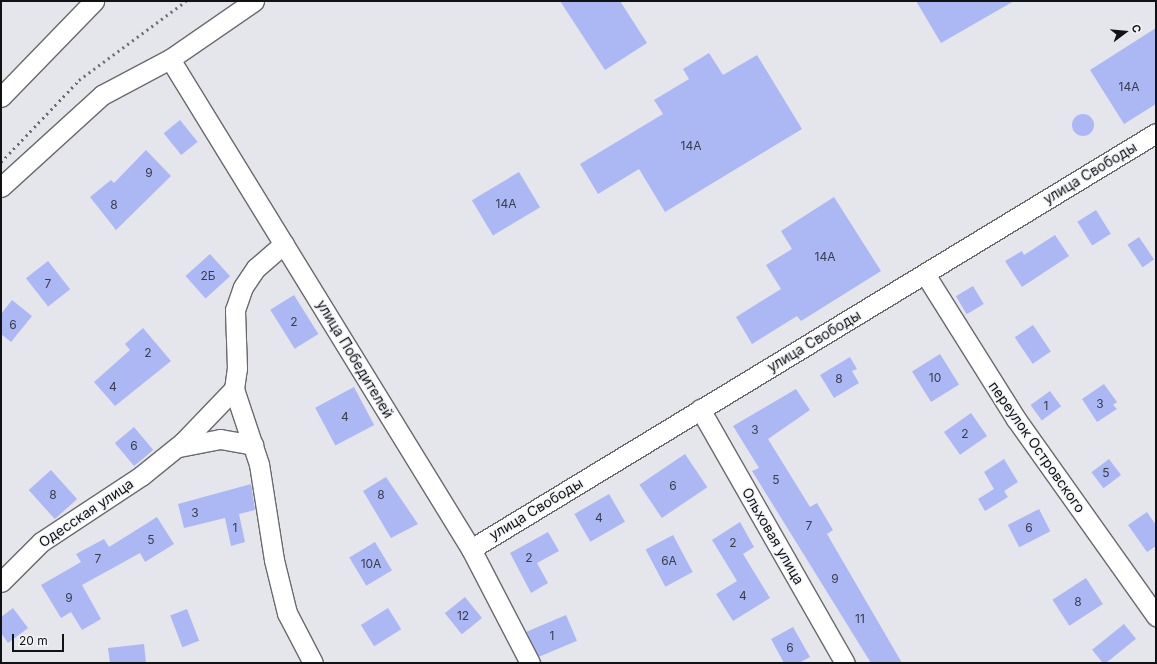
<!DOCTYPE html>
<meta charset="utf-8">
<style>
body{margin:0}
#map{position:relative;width:1157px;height:664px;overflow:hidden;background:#e5e6eb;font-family:Inter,sans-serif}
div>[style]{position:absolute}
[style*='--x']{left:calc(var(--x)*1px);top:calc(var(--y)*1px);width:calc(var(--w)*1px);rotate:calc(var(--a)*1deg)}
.building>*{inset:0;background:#abb8f4;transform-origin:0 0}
.round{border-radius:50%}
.roads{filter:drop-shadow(1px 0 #696a6e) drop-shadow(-1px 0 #696a6e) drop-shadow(0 1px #696a6e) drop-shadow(0 -1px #696a6e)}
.minor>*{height:19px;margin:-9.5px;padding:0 9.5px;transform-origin:9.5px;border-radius:9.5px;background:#fff}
.rail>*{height:3px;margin-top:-1.5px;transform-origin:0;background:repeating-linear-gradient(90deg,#6a6b6e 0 2px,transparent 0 6px)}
span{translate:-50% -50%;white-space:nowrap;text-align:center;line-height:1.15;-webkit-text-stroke:3px #f2f4f8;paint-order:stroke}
.number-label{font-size:12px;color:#383c4b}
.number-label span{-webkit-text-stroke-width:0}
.street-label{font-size:14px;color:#111213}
.frame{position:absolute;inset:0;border:2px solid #111213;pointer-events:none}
.north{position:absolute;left:1105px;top:12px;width:40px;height:40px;-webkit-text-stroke:3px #f2f4f8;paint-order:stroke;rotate:74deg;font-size:11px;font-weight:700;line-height:16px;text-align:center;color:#111213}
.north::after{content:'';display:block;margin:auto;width:14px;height:18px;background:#111213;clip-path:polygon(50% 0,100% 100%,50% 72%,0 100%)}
.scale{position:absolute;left:12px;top:634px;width:52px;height:18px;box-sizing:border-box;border:2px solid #111213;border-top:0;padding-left:5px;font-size:12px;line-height:14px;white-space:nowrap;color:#111213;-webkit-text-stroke:3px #f2f4f8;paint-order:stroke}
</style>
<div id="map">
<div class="building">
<i style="clip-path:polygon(560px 1px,620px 1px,647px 43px,605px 70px)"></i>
<i style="clip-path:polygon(916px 1px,1014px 1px,941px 43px)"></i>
<i style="clip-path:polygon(1156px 28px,1156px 104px,1124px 124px,1090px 70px)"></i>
<i style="clip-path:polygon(709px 53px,723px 75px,757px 55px,802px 129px,665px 212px,639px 169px,598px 194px,580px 164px,663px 114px,654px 100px,689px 79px,683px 69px)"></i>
<i class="round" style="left:1072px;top:114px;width:22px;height:22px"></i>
<i style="left:180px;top:120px;width:28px;height:21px;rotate:51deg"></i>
<i style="clip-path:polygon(146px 150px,171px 176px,116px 230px,90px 197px,111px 180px,114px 183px)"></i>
<i style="left:519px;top:172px;width:41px;height:55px;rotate:59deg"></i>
<i style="clip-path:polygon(834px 197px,881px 271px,801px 321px,797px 316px,752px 344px,736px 317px,781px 289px,766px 265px,792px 249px,781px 231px)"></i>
<i style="left:1096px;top:210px;width:28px;height:22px;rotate:58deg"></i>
<i style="clip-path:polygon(1055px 235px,1069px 256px,1022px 287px,1005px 261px,1022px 251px,1024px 255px)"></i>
<i style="left:1139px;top:237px;width:27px;height:14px;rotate:56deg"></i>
<i style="left:210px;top:254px;width:30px;height:33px;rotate:48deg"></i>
<i style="left:48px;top:261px;width:36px;height:28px;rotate:52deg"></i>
<i style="left:973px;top:286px;width:21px;height:20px;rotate:59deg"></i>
<i style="left:294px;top:295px;width:46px;height:28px;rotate:58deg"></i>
<i style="clip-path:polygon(12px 300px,32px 316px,11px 342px,1px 334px,1px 314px)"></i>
<i style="left:1033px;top:325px;width:32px;height:22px;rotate:56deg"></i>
<i style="clip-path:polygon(143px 328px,171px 361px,115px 406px,94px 382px,130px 350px,125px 344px)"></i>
<i style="left:940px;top:354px;width:36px;height:33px;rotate:58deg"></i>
<i style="clip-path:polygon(850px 357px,857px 369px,852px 371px,859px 383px,834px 398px,820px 375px)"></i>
<i style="clip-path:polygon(1104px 384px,1117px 402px,1113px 405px,1117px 409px,1097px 422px,1082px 399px)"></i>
<i style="left:354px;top:387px;width:43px;height:44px;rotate:62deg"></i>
<i style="clip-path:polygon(796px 389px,810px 410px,768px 439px,810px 507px,817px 503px,833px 530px,827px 534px,902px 663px,871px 663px,752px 471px,759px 468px,733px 426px)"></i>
<i style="left:1050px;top:391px;width:19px;height:24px;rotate:54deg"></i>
<i style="left:971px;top:413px;width:28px;height:33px;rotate:55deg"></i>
<i style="left:134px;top:427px;width:30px;height:25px;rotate:50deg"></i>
<i style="left:685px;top:454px;width:40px;height:55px;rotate:56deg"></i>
<i style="clip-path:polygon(1004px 459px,1018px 482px,1004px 491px,1008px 497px,985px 511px,978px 499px,994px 489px,984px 472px)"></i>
<i style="left:1109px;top:459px;width:20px;height:22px;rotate:53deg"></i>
<i style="left:51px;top:470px;width:39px;height:30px;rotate:48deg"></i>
<i style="clip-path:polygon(386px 477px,418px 524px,391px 538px,363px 491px)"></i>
<i style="clip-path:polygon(251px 484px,255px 510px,239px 514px,245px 542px,231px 546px,225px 518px,184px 528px,178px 504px)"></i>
<i style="left:609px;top:494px;width:32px;height:40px;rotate:60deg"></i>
<i style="left:1039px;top:509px;width:25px;height:35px;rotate:63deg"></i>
<i style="clip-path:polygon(1147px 512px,1156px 525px,1156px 546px,1147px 552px,1128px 525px)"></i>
<i style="clip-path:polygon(157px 517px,174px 544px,145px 562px,140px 553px,82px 585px,101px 619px,82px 630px,71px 612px,61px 618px,41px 585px,81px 562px,76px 554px,104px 539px,109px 547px)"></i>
<i style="clip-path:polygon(740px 522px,754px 547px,743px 554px,770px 598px,733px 621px,716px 594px,737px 581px,712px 540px)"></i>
<i style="clip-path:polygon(548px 532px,559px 551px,537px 563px,548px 583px,531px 593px,510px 553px)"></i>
<i style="left:673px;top:535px;width:42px;height:31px;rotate:62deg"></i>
<i style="left:375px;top:542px;width:33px;height:30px;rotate:59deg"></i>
<i style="left:1086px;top:578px;width:31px;height:40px;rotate:57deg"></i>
<i style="left:465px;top:597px;width:27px;height:26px;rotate:51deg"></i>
<i style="clip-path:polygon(13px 608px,28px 628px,8px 643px,1px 633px,1px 617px)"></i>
<i style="left:388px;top:608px;width:25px;height:32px;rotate:58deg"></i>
<i style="left:187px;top:609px;width:34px;height:18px;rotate:69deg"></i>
<i style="left:566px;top:615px;width:28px;height:43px;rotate:67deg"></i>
<i style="left:1124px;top:624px;width:19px;height:41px;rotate:51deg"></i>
<i style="clip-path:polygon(793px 627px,810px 657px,799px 663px,784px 663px,771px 639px)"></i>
<i style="clip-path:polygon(144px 644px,146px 663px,110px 663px,108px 648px)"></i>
</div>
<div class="roads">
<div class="minor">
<i style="--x:170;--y:59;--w:575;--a:58.44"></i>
<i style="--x:471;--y:549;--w:128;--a:62.6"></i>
<i style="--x:1;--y:97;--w:134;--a:-45.9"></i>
<i style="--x:1;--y:187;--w:137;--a:-42.3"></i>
<i style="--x:102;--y:95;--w:77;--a:-27.9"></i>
<i style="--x:170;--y:59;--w:102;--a:-34.6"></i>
<i style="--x:925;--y:274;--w:171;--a:57.9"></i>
<i style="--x:1016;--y:419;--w:242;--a:54.6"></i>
<i style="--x:234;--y:389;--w:79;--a:71.6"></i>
<i style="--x:259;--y:464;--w:97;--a:81.1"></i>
<i style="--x:274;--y:560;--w:55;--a:76.2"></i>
<i style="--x:287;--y:613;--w:56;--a:62.5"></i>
<i style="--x:700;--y:409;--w:292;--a:60.3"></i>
<i style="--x:179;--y:447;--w:42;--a:-11"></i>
<i style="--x:220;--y:439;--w:34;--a:10"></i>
<i style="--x:471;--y:549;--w:801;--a:-31.27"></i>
<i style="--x:1;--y:582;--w:57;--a:-45"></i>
<i style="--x:41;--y:542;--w:120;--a:-33.4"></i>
<i style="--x:141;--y:476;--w:54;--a:-39"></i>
<i style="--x:183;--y:442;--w:74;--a:-46.1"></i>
<i style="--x:234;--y:389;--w:21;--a:-82"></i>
<i style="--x:237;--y:368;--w:58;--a:-92"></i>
<i style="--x:235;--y:310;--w:24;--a:-71"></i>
<i style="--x:243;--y:287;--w:23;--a:-56"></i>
<i style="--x:256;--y:268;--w:37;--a:-41"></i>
</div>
</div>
<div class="rail">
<i style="--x:1;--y:162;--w:113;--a:-46.4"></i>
<i style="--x:79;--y:80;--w:133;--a:-36.4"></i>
</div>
<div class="number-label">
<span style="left:1129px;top:87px">14А</span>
<span style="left:691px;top:146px">14А</span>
<span style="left:149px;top:173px">9</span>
<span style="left:506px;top:204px">14А</span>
<span style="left:114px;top:205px">8</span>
<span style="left:825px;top:257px">14А</span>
<span style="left:208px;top:276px">2Б</span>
<span style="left:48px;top:284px">7</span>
<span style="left:294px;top:322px">2</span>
<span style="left:13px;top:325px">6</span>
<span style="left:148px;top:353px">2</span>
<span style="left:935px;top:378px">10</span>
<span style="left:839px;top:379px">8</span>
<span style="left:113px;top:387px">4</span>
<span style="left:1100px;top:404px">3</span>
<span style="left:1046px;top:406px">1</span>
<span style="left:345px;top:417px">4</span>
<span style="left:755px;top:430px">3</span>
<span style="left:965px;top:434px">2</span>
<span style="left:134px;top:446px">6</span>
<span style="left:1106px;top:473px">5</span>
<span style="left:776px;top:480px">5</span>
<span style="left:673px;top:486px">6</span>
<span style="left:53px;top:495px">8</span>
<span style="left:381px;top:495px">8</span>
<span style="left:195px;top:513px">3</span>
<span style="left:599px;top:518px">4</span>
<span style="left:809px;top:526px">7</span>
<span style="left:235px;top:528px">1</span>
<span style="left:1029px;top:528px">6</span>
<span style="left:151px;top:540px">5</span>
<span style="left:733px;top:543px">2</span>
<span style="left:529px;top:558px">2</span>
<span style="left:98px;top:559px">7</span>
<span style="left:669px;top:561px">6А</span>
<span style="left:371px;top:564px">10А</span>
<span style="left:835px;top:579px">9</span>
<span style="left:743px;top:596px">4</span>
<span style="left:69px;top:598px">9</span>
<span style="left:1078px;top:602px">8</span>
<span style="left:463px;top:616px">12</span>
<span style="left:860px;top:619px">11</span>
<span style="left:552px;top:636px">1</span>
<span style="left:790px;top:648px">6</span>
</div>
<div class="street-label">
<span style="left:1090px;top:173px;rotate:-31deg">улица Свободы</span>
<span style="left:814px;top:341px;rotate:-31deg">улица Свободы</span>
<span style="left:355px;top:359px;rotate:59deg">улица Победителей</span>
<span style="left:1037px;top:447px;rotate:55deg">переулок Островского</span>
<span style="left:536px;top:509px;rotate:-31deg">улица Свободы</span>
<span style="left:86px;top:513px;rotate:-34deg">Одесская улица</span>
<span style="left:773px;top:536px;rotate:60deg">Ольховая улица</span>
</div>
<div class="frame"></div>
<div class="north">С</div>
<div class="scale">20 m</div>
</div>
